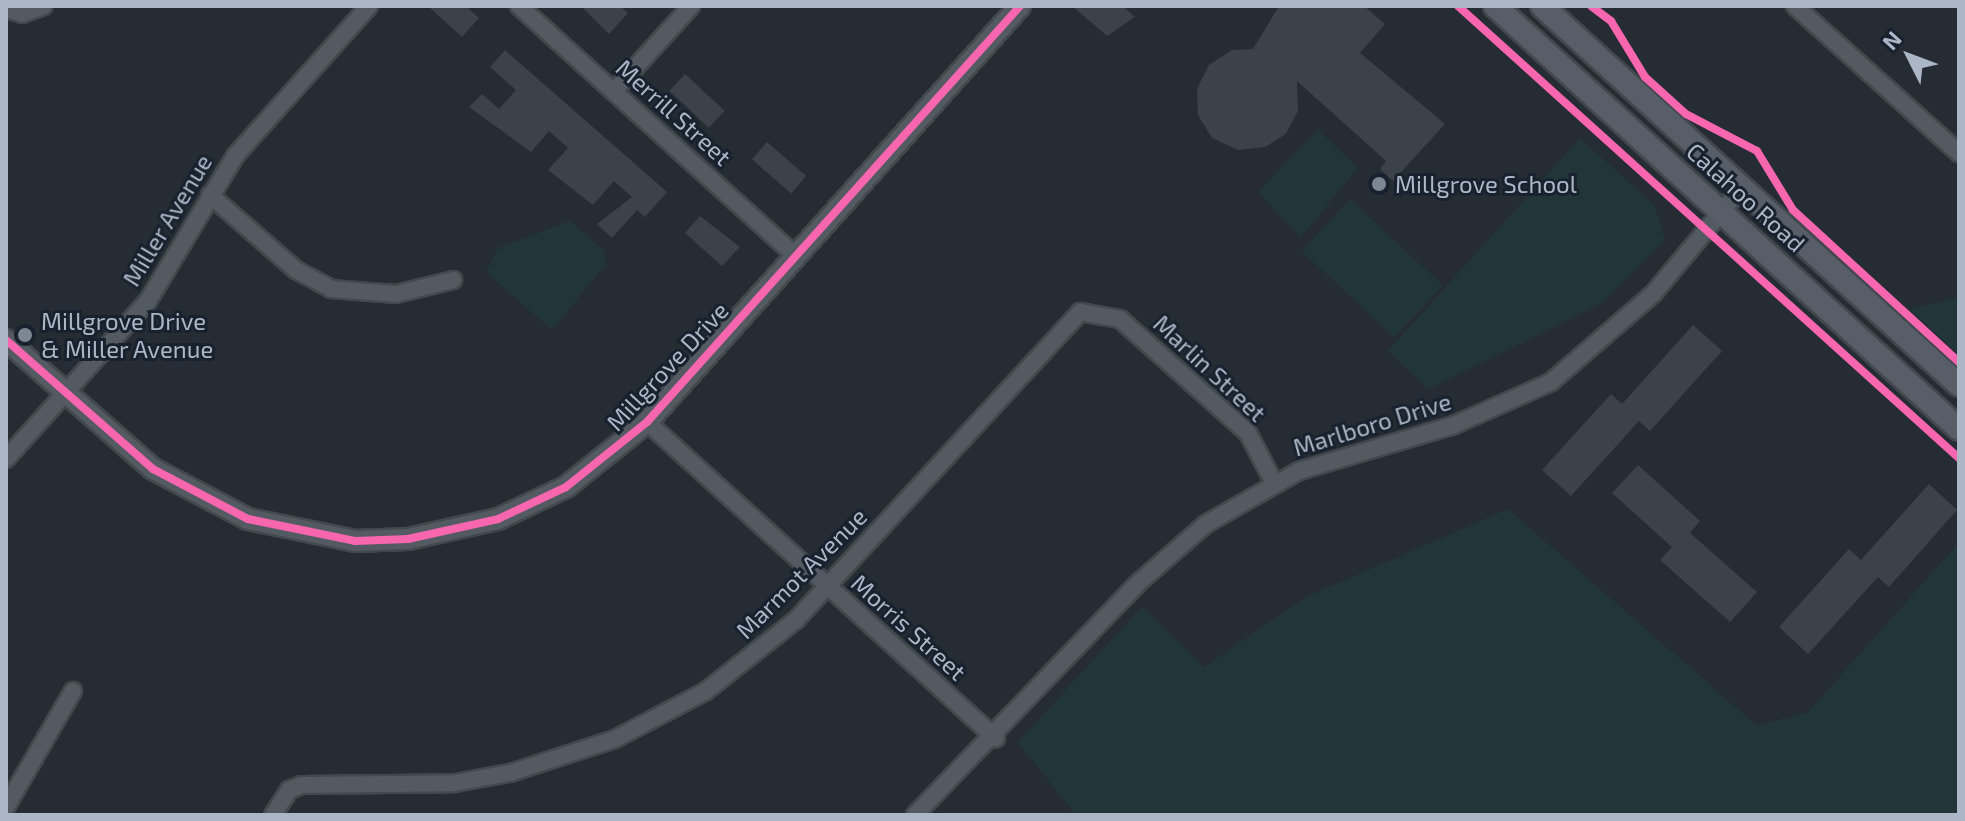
<!DOCTYPE html>
<style>
body{margin:0}
#map{position:relative;width:1965px;height:821px;overflow:hidden;background:#252c33;font-family:"Exo 2",sans-serif}
div>[style]{position:absolute}
[style*='--x']{left:calc(var(--x)*1px);top:calc(var(--y)*1px);width:calc(var(--w)*1px);rotate:calc(var(--a)*1deg)}
.green>*{inset:0;background:#223639;transform-origin:0 0}
.building>*{inset:0;background:#3c4249;transform-origin:0 0}
.roads{filter:drop-shadow(2px 0 #42484e) drop-shadow(-2px 0 #42484e) drop-shadow(0 2px #42484e) drop-shadow(0 -2px #42484e)}
.minor>*{height:16px;margin:-8px;padding:0 8px;transform-origin:8px;border-radius:8px;background:#545a62}
.tertiary>*{height:20px;margin:-10px;padding:0 10px;transform-origin:10px;border-radius:10px;background:#545a62}
.secondary>*{height:22px;margin:-11px;padding:0 11px;transform-origin:11px;border-radius:11px;background:#585e67}
.cycleway>*{height:8px;margin:-4px;padding:0 4px;transform-origin:4px;border-radius:4px;background:#f766af}
.dots>*{width:22px;height:22px;translate:-50% -50%;box-sizing:border-box;border:4px solid #18222e;border-radius:50%}
span{translate:-50% -50%;white-space:nowrap;text-align:center;line-height:1.15;-webkit-text-stroke:6px #18222e;paint-order:stroke}
.street-label{font-size:24px;color:#acb7c6}
.poi-label{font-size:24px;color:#acb7c6}
.left{translate:0 -50%;text-align:left}
.frame{position:absolute;inset:0;border:8px solid #acb7c6;pointer-events:none}
.north{position:absolute;left:1869px;top:16px;width:80px;height:80px;-webkit-text-stroke:6px #18222e;paint-order:stroke;rotate:312deg;font-size:22px;font-weight:700;line-height:32px;text-align:center;color:#acb7c6}
.north::after{content:'';display:block;margin:auto;width:28px;height:36px;background:#acb7c6;clip-path:polygon(50% 0,100% 100%,50% 72%,0 100%)}
</style>
<div id="map">
<div class="green">
<i style="clip-path:polygon(1318px 130px,1358px 168px,1301px 237px,1258px 192px)"></i>
<i style="clip-path:polygon(1580px 138px,1654px 205px,1665px 240px,1601px 304px,1428px 389px,1388px 351px)"></i>
<i style="left:1350px;top:199px;width:127px;height:71px;rotate:43deg"></i>
<i style="clip-path:polygon(570px 221px,604px 251px,606px 264px,552px 330px,486px 272px,498px 248px)"></i>
<i style="clip-path:polygon(1959px 297px,1959px 355px,1910px 309px)"></i>
<i style="clip-path:polygon(1508px 509px,1757px 726px,1808px 712px,1959px 543px,1959px 815px,1076px 815px,1018px 742px,1142px 607px,1204px 667px,1306px 597px)"></i>
</div>
<div class="building">
<i style="clip-path:polygon(428px 6px,466px 6px,479px 18px,462px 37px)"></i>
<i style="clip-path:polygon(581px 6px,620px 6px,628px 13px,609px 34px)"></i>
<i style="clip-path:polygon(1072px 6px,1123px 6px,1135px 17px,1107px 36px)"></i>
<i style="clip-path:polygon(1279px 6px,1364px 6px,1385px 24px,1360px 53px,1445px 124px,1393px 181px,1380px 169px,1386px 161px,1297px 81px,1298px 111px,1286px 134px,1265px 147px,1238px 150px,1212px 138px,1198px 115px,1197px 89px,1209px 65px,1232px 50px,1253px 49px)"></i>
<i style="clip-path:polygon(505px 50px,667px 192px,645px 217px,637px 210px,612px 238px,597px 224px,632px 197px,614px 181px,593px 205px,548px 170px,568px 148px,549px 131px,531px 152px,469px 107px,482px 94px,499px 109px,516px 90px,490px 67px)"></i>
<i style="left:685px;top:74px;width:54px;height:23px;rotate:43deg"></i>
<i style="left:767px;top:142px;width:52px;height:23px;rotate:41deg"></i>
<i style="clip-path:polygon(700px 216px,740px 247px,722px 266px,685px 233px)"></i>
<i style="clip-path:polygon(1693px 325px,1722px 351px,1650px 431px,1639px 421px,1571px 496px,1542px 470px,1611px 394px,1622px 404px)"></i>
<i style="clip-path:polygon(1638px 465px,1700px 521px,1690px 533px,1757px 592px,1730px 622px,1660px 560px,1672px 547px,1612px 493px)"></i>
<i style="clip-path:polygon(1929px 484px,1957px 510px,1889px 587px,1878px 577px,1808px 654px,1779px 627px,1849px 549px,1861px 560px)"></i>
</div>
<div class="roads">
<div class="minor">
<i style="--x:519;--y:6;--w:372;--a:42.1"></i>
<i style="--x:1795;--y:6;--w:220;--a:41.9"></i>
<i style="--x:6;--y:9;--w:17;--a:17"></i>
<i style="--x:22;--y:14;--w:23;--a:-20"></i>
<i style="--x:614;--y:91;--w:115;--a:-47.8"></i>
<i style="--x:210;--y:195;--w:114;--a:41.1"></i>
<i style="--x:296;--y:270;--w:40;--a:28"></i>
<i style="--x:331;--y:289;--w:65;--a:4.4"></i>
<i style="--x:396;--y:294;--w:59;--a:-13.8"></i>
<i style="--x:647;--y:422;--w:471;--a:42.2"></i>
<i style="--x:6;--y:459;--w:212;--a:-48.1"></i>
<i style="--x:148;--y:301;--w:169;--a:-59"></i>
<i style="--x:235;--y:156;--w:201;--a:-48.2"></i>
<i style="--x:6;--y:807;--w:134;--a:-60"></i>
<i style="--x:273;--y:815;--w:30;--a:-57"></i>
<i style="--x:289;--y:790;--w:14;--a:-21"></i>
<i style="--x:302;--y:785;--w:153;--a:-0.7"></i>
<i style="--x:455;--y:783;--w:56;--a:-10.3"></i>
<i style="--x:510;--y:773;--w:110;--a:-17.9"></i>
<i style="--x:615;--y:739;--w:103;--a:-27.8"></i>
<i style="--x:706;--y:691;--w:115;--a:-38.3"></i>
<i style="--x:796;--y:620;--w:419;--a:-47.3"></i>
<i style="--x:1080;--y:312;--w:41;--a:9.9"></i>
<i style="--x:1120;--y:319;--w:171;--a:41.7"></i>
<i style="--x:1248;--y:433;--w:56;--a:62.5"></i>
<i style="--x:915;--y:815;--w:320;--a:-46.1"></i>
<i style="--x:1137;--y:584;--w:91;--a:-41"></i>
<i style="--x:1206;--y:524;--w:107;--a:-29.7"></i>
<i style="--x:1299;--y:471;--w:162;--a:-16.5"></i>
<i style="--x:1454;--y:425;--w:106;--a:-23.9"></i>
<i style="--x:1551;--y:382;--w:135;--a:-40.8"></i>
<i style="--x:1653;--y:294;--w:139;--a:-50.2"></i>
</div>
<div class="tertiary">
<i style="--x:6;--y:340;--w:196;--a:41.3"></i>
<i style="--x:153;--y:469;--w:107;--a:27.8"></i>
<i style="--x:248;--y:519;--w:109;--a:11.6"></i>
<i style="--x:355;--y:541;--w:53;--a:-2.2"></i>
<i style="--x:408;--y:539;--w:92;--a:-12.5"></i>
<i style="--x:498;--y:519;--w:75;--a:-25.2"></i>
<i style="--x:566;--y:487;--w:104;--a:-38.7"></i>
<i style="--x:647;--y:422;--w:559;--a:-48.12"></i>
</div>
<div class="secondary">
<i style="--x:1495;--y:6;--w:628;--a:42.35"></i>
<i style="--x:1542;--y:6;--w:563;--a:42.27"></i>
</div>
</div>
<div class="cycleway">
<i style="--x:1458;--y:6;--w:675;--a:42.06"></i>
<i style="--x:1591;--y:6;--w:25;--a:37"></i>
<i style="--x:1611;--y:21;--w:66;--a:58.7"></i>
<i style="--x:1645;--y:77;--w:55;--a:42.1"></i>
<i style="--x:1686;--y:114;--w:80;--a:27.5"></i>
<i style="--x:1757;--y:151;--w:69;--a:58.6"></i>
<i style="--x:1793;--y:210;--w:225;--a:42.5"></i>
<i style="--x:6;--y:340;--w:196;--a:41.3"></i>
<i style="--x:153;--y:469;--w:107;--a:27.8"></i>
<i style="--x:248;--y:519;--w:109;--a:11.6"></i>
<i style="--x:355;--y:541;--w:53;--a:-2.2"></i>
<i style="--x:408;--y:539;--w:92;--a:-12.5"></i>
<i style="--x:498;--y:519;--w:75;--a:-25.2"></i>
<i style="--x:566;--y:487;--w:104;--a:-38.7"></i>
<i style="--x:647;--y:422;--w:559;--a:-48.12"></i>
</div>
<div class="dots">
<i style="left:1379px;top:184px;background:#7d8693"></i>
<i style="left:25px;top:335px;background:#7d8693"></i>
</div>
<div class="street-label">
<span style="left:674px;top:112px;rotate:42deg">Merrill Street</span>
<span style="left:1746px;top:197px;rotate:42deg">Calahoo Road</span>
<span style="left:167px;top:220px;rotate:-59deg">Miller Avenue</span>
<span style="left:667px;top:366px;rotate:-47deg">Millgrove Drive</span>
<span style="left:1210px;top:368px;rotate:43deg">Marlin Street</span>
<span style="left:1372px;top:424px;rotate:-17deg">Marlboro Drive</span>
<span style="left:801px;top:573px;rotate:-45deg">Marmot Avenue</span>
<span style="left:909px;top:627px;rotate:42deg">Morris Street</span>
</div>
<div class="poi-label">
<span class="left" style="left:1395px;top:184px">Millgrove School</span>
<span class="left" style="left:41px;top:335px">Millgrove Drive<br>&amp; Miller Avenue</span>
</div>
<div class="frame"></div>
<div class="north">N</div>
</div>
